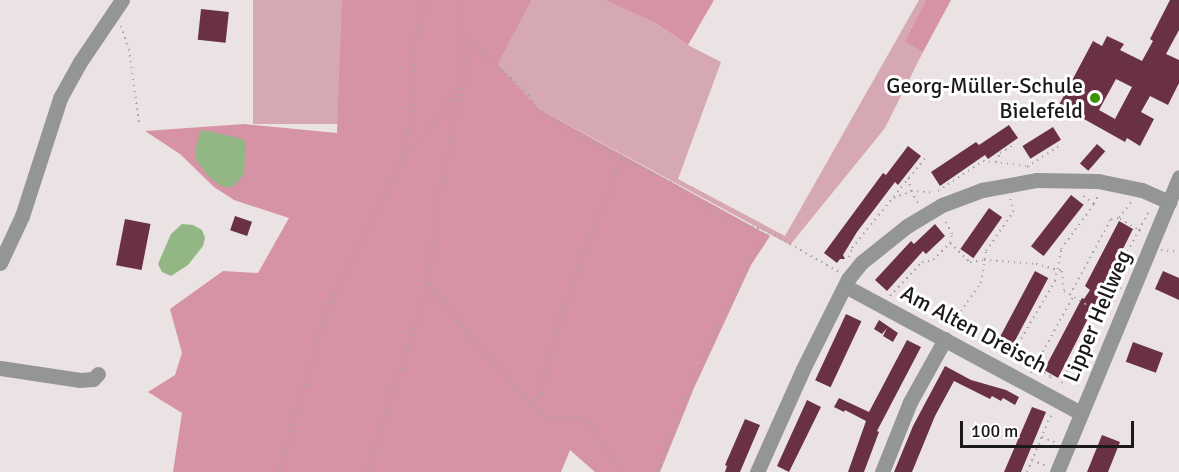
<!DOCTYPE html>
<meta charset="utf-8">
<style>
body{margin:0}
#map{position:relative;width:1179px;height:472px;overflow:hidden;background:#ebe2e4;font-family:Signika,sans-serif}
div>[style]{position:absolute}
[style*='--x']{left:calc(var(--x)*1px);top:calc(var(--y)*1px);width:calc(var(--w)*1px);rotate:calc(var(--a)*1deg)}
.green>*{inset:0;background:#d6a8b4;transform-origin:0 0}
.forest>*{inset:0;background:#d593a5}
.water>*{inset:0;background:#92b785}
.building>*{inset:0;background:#693143;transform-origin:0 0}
.path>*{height:2px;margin-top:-1px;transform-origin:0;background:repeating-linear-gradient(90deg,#a9a2a4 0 1.5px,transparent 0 6px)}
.minor>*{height:15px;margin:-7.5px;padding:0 7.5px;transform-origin:7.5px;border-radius:7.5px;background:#949693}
.dots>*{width:16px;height:16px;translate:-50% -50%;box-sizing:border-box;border:3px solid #fff;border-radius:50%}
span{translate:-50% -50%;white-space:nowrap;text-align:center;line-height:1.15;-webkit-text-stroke:6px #fff;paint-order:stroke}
.poi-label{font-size:22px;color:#1c191a}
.right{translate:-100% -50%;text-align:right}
.street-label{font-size:22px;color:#1c191a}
.scale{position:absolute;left:960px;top:421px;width:174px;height:27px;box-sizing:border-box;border:3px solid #1c191a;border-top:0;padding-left:8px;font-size:18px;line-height:21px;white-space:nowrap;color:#1c191a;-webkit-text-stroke:4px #fff;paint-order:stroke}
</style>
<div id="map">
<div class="green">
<i style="left:253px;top:0;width:89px;height:124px"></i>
<i style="clip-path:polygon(532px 0,605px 0,657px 24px,688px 45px,721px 62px,678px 179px,785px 236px,919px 0,926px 0,904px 42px,923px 52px,885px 128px,790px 245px,539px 109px,498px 64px)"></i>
</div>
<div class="forest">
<i style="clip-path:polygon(342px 0,532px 0,498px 64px,539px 109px,770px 236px,751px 265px,694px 388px,660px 472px,595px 472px,570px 450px,561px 472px,173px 472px,182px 413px,148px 392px,175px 375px,182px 353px,170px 309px,223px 271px,258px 273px,289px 218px,234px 200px,214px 187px,180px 154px,145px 131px,244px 124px,337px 133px)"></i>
<i style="clip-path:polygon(605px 0,714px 0,688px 45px,657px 24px)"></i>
<i style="clip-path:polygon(926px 0,951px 0,923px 52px,904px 42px)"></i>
</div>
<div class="water">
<i style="clip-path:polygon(204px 130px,243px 139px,246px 144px,244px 174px,235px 185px,227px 188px,220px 185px,208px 176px,196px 160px,195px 151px,200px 132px)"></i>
<i style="clip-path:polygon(182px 224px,193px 225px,202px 230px,205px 238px,203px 246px,188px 265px,171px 276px,162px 272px,158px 264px,171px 234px)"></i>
</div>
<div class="building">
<i style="clip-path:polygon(evenodd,1170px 0,1179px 0,1179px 30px,1166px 54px,1179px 60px,1179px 83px,1168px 105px,1150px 96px,1141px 112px,1154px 119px,1140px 146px,1127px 138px,1125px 142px,1059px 105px,1093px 41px,1102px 46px,1107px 36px,1124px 44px,1120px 50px,1142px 61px,1153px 41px,1150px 39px,1170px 0,1116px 79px,1132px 87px,1115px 119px,1099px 110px,1116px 79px)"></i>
<i style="left:201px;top:9px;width:28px;height:31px;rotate:6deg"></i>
<i style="clip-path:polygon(1009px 125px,1018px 138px,988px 159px,985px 155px,940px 186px,931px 172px,976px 142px,979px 145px)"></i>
<i style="left:1053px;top:127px;width:15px;height:36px;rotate:58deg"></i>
<i style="left:1097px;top:144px;width:11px;height:26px;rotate:41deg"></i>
<i style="clip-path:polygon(908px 146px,921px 156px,898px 185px,895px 182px,857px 232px,843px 255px,845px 259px,840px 259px,837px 263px,824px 253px,883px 173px,886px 175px)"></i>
<i style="left:1071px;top:195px;width:16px;height:65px;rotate:38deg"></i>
<i style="left:989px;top:208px;width:16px;height:50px;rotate:35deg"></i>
<i style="left:235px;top:216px;width:18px;height:15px;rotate:19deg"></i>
<i style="left:125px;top:219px;width:26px;height:47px;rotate:11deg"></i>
<i style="clip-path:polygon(1119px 221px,1133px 229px,1058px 378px,1044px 370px,1082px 298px,1084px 299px,1090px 290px,1085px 286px)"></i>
<i style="clip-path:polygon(935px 224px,945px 236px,926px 254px,923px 251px,887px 291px,875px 280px,911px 241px,914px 244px)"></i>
<i style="left:1035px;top:271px;width:15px;height:82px;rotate:28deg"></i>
<i style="clip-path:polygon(1163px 271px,1179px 278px,1179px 300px,1155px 289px)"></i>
<i style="left:846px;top:314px;width:17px;height:73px;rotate:25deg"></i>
<i style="clip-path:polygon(879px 320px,898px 333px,893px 342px,883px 336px,887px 328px,882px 334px,874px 329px)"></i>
<i style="clip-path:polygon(907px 340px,921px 347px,877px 431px,879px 432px,864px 472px,848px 472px,866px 421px,845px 410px,846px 408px,844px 412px,834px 407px,839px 398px,869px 412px)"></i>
<i style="left:1133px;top:342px;width:32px;height:21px;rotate:20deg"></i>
<i style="clip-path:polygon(945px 366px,971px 380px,1006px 390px,1019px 397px,1015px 405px,1003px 398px,1001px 401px,992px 396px,990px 399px,954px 381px,935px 416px,912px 472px,894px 472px,913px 426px)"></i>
<i style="clip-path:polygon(807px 400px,821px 407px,789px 472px,777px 466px)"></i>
<i style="clip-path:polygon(1032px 407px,1046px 412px,1021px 472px,1004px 472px)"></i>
<i style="clip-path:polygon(745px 419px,760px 425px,740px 472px,725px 472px,727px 466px,725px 465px)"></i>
<i style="clip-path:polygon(1102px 435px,1120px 442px,1108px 472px,1087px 472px)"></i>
</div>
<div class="path">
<i style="--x:121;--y:26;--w:24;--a:71"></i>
<i style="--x:129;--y:49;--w:75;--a:82.3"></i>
<i style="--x:465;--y:41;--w:34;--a:36"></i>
<i style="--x:493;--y:61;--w:50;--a:43.4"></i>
<i style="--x:529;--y:95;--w:16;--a:60"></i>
<i style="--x:537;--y:109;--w:97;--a:30.3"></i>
<i style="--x:621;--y:158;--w:55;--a:25.6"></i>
<i style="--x:671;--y:182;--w:63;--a:33.9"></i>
<i style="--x:723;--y:217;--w:48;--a:18.1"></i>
<i style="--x:769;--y:232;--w:81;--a:29.7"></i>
<i style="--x:403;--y:159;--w:64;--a:-79.2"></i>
<i style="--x:415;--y:96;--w:47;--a:-92.4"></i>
<i style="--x:413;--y:49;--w:50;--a:-76.2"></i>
<i style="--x:996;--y:162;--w:10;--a:-66"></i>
<i style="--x:1000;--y:153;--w:17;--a:-31"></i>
<i style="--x:1027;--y:167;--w:42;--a:-33.3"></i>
<i style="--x:909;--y:178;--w:13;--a:81"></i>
<i style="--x:911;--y:191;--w:14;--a:60"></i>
<i style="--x:938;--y:191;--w:54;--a:-33.7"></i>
<i style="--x:983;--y:161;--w:45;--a:6.3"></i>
<i style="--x:1028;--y:166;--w:4;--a:56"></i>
<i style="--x:894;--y:198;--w:18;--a:-22"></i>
<i style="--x:911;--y:191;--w:24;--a:5"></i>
<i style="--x:1094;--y:204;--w:12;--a:-66"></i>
<i style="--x:1120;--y:219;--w:22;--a:30"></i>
<i style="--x:1139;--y:230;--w:24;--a:-62"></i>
<i style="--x:950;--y:243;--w:28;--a:44"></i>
<i style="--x:970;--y:262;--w:14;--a:-8"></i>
<i style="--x:984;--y:260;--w:52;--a:4.4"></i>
<i style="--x:1036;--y:264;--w:27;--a:15"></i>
<i style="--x:1062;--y:271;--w:20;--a:84"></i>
<i style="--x:1064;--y:291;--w:37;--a:31"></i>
<i style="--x:1096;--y:310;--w:8;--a:97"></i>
<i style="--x:1095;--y:318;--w:76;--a:117.2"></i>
<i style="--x:1161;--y:250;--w:18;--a:6"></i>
<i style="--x:849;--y:257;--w:9;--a:-72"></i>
<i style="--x:852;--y:248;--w:117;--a:-50.9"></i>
<i style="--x:429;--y:284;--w:78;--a:51.8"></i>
<i style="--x:477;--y:345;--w:93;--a:47.2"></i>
<i style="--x:540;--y:413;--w:10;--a:37"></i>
<i style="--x:548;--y:419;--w:33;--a:-2"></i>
<i style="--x:581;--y:418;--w:9;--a:21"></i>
<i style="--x:589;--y:421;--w:60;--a:58.7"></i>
<i style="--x:1109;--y:284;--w:13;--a:18"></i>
<i style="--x:1070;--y:295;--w:86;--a:-61.7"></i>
<i style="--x:1111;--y:219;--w:8;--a:-7"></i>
<i style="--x:1119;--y:218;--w:20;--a:-53"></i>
<i style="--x:890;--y:296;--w:47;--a:-46.7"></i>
<i style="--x:922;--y:262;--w:11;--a:-10"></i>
<i style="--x:933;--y:260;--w:24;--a:-45"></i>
<i style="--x:950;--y:243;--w:9;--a:-77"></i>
<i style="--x:952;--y:234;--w:18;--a:-117"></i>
<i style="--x:1102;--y:297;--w:13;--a:18"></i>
<i style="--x:1096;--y:310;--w:91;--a:-61.7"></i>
<i style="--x:1139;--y:230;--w:5;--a:37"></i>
<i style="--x:950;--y:326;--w:53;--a:-54.2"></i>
<i style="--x:981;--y:283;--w:32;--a:-81"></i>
<i style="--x:986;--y:251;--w:47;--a:-55.3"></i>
<i style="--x:1013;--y:212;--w:14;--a:-102"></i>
<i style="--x:1088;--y:330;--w:13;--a:29"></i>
<i style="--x:992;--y:349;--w:21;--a:14"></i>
<i style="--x:1012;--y:354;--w:85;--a:-59.5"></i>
<i style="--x:1055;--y:281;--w:33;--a:-79"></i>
<i style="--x:1061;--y:249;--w:56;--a:-53.7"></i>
<i style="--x:1094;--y:204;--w:18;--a:-142"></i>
<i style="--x:1076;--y:354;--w:15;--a:28"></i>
<i style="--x:1034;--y:366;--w:20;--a:33"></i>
<i style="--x:1051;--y:377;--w:4;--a:124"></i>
<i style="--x:1031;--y:373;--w:87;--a:-61.1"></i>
<i style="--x:533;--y:404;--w:14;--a:-51"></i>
<i style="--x:542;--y:393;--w:23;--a:-83"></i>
<i style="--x:545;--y:370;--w:62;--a:-73"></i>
<i style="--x:563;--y:311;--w:164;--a:-69.2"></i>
<i style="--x:1042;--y:437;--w:15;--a:23"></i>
<i style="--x:1032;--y:460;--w:15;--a:23"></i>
<i style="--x:279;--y:472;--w:152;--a:-73.6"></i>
<i style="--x:322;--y:326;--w:27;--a:-68"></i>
<i style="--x:332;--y:301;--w:157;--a:-63.4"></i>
<i style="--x:402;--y:161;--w:101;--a:-51.4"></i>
<i style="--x:465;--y:82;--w:42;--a:-91.4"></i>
<i style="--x:464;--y:40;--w:40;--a:-98.5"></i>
<i style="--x:366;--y:472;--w:198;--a:-71.5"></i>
<i style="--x:429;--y:284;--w:77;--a:-84.8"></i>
<i style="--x:436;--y:207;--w:125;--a:-77.1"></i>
<i style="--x:657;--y:472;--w:91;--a:-68"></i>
<i style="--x:691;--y:388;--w:141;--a:-65.3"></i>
<i style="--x:750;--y:260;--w:32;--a:-56"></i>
<i style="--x:1027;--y:472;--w:60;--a:-67.3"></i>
<i style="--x:1050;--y:417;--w:6;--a:-39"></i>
</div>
<div class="minor">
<i style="--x:0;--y:263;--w:52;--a:-64.9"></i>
<i style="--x:22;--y:216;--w:124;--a:-72.1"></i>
<i style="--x:60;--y:98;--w:41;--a:-60.9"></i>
<i style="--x:80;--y:62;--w:75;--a:-55.9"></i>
<i style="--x:845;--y:286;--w:268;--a:28.3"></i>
<i style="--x:0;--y:368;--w:81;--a:8.5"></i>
<i style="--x:80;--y:380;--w:13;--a:-4"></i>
<i style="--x:93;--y:379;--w:7;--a:-45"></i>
<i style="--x:757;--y:472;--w:113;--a:-65.9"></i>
<i style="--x:803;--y:369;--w:101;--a:-63.4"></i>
<i style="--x:848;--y:279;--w:22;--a:-51"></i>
<i style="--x:862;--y:262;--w:58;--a:-38.7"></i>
<i style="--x:907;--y:226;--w:41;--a:-31"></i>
<i style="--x:942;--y:205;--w:43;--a:-20.6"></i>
<i style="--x:982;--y:190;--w:56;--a:-10.3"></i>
<i style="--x:1037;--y:180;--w:61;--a:0.9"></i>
<i style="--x:1098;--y:181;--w:45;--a:11.6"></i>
<i style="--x:1142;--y:190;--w:30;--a:24"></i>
<i style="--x:882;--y:472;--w:75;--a:-68.2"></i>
<i style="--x:910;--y:402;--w:72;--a:-60.9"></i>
<i style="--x:1057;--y:472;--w:319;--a:-67.5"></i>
</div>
<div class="dots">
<i style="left:1095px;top:98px;background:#3c9302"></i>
</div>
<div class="poi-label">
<span class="right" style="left:1083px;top:98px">Georg-Müller-Schule<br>Bielefeld</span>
</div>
<div class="street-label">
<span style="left:1097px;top:316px;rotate:-67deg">Lipper Hellweg</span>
<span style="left:974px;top:329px;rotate:28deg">Am Alten Dreisch</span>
</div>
<div class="scale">100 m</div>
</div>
